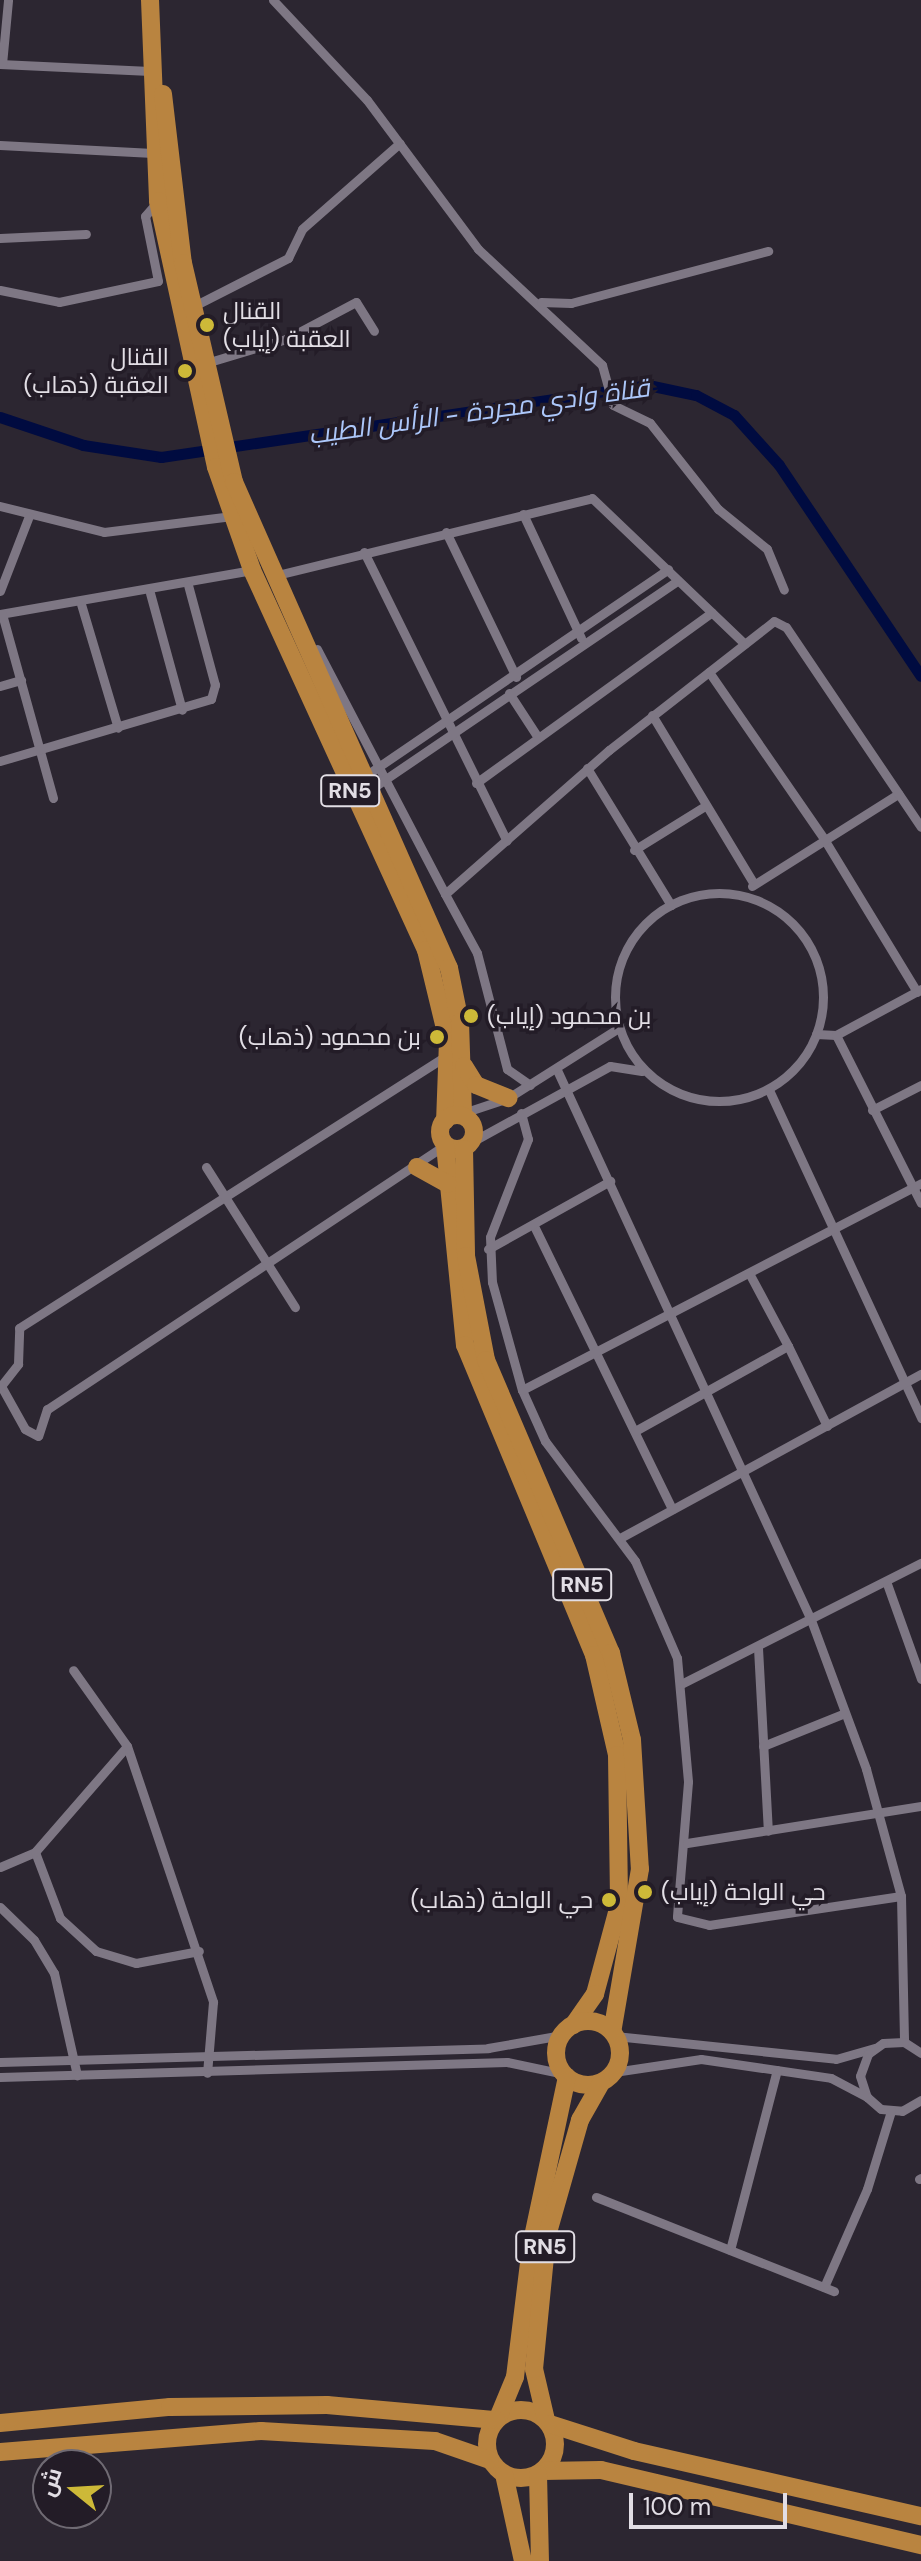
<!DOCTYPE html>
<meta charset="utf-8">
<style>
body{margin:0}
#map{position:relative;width:921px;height:2561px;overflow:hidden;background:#2c2631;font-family:"DM Sans",Cairo,sans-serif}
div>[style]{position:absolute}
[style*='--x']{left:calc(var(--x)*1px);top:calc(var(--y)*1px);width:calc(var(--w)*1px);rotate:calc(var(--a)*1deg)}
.canal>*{height:11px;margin:-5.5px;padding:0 5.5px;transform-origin:5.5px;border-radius:5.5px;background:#000b40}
.street>*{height:9px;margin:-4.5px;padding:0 4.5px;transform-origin:4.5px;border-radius:4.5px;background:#7e7784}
.street>.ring{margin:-4.5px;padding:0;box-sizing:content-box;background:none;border:9px solid #7e7784;border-radius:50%}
.highway>*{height:18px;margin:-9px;padding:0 9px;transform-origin:9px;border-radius:9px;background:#b98440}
.highway>.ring{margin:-9px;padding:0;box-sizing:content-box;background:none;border:18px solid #b98440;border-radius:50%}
.dots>*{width:22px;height:22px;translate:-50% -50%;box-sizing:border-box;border:4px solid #231c27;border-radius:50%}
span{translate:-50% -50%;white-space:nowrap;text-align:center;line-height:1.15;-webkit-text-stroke:7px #231c27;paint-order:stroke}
.shield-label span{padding:2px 6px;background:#231c27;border:2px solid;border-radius:6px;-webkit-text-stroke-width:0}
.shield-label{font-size:22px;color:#e2dee5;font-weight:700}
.poi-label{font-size:24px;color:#e2dee5}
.left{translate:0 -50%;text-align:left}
.right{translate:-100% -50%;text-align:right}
.water-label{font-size:26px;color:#acc7fa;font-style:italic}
.north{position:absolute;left:32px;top:2449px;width:80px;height:80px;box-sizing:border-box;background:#231c27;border:2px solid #6f6a73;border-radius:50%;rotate:288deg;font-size:22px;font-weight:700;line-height:32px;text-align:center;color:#e2dee5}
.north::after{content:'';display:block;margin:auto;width:28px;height:36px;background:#cdb938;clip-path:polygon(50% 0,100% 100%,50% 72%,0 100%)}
.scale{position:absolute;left:629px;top:2493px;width:158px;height:36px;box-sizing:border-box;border:4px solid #e2dee5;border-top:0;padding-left:10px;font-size:24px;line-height:28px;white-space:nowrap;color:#e2dee5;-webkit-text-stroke:6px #231c27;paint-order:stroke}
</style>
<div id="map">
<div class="canal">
<i style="--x:0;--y:417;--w:88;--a:18.6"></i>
<i style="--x:83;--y:445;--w:79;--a:8.7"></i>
<i style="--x:161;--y:457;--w:492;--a:-8.4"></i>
<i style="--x:648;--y:385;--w:49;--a:11.8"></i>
<i style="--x:696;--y:395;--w:43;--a:27.8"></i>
<i style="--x:734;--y:415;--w:67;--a:48"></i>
<i style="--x:779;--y:465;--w:254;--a:56.1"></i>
</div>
<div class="street">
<i style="--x:273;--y:0;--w:137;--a:46.8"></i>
<i style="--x:367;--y:100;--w:186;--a:53.3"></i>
<i style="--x:478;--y:249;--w:170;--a:43.1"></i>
<i style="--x:602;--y:365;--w:41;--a:74.6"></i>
<i style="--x:613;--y:405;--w:41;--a:25.9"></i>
<i style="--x:650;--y:423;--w:110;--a:51.7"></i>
<i style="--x:718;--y:509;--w:63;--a:39.2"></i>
<i style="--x:767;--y:549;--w:44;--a:67.5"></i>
<i style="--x:0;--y:64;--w:150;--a:2.7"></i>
<i style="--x:2;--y:64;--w:64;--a:-84.6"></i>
<i style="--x:0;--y:145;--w:153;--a:3"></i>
<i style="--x:0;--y:238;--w:86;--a:-2.7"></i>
<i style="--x:0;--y:290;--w:60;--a:11.5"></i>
<i style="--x:59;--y:302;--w:101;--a:-12"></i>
<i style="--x:158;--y:281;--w:66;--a:-101.3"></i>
<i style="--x:145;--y:216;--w:20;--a:-49"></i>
<i style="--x:541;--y:302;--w:30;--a:2"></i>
<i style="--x:571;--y:303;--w:204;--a:-14.8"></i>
<i style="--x:192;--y:307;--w:108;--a:-27"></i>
<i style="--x:288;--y:258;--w:32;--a:-64"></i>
<i style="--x:302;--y:229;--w:130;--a:-41.3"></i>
<i style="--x:206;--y:363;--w:84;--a:-16.7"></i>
<i style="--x:286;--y:339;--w:79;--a:-27.9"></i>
<i style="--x:356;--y:302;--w:34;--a:58"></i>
<i style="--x:0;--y:506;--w:107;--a:14"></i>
<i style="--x:104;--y:532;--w:129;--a:-7.1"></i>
<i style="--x:523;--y:514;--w:137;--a:64.9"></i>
<i style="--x:446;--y:532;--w:161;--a:64.2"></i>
<i style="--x:364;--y:552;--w:322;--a:63.7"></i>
<i style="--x:273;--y:576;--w:328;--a:-13.7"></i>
<i style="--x:592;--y:498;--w:211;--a:43.7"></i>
<i style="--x:0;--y:591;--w:80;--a:-68.9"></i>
<i style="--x:150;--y:593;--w:121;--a:74.7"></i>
<i style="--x:81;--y:604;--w:129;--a:73.4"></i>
<i style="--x:0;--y:614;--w:256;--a:-9.9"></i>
<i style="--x:2;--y:614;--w:191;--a:74.5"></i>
<i style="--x:317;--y:649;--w:276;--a:62.4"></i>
<i style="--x:709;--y:672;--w:203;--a:55.4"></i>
<i style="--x:824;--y:839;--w:179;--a:58.7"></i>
<i style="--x:0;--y:686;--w:22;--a:-16"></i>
<i style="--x:509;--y:693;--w:51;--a:56.9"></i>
<i style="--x:652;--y:715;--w:197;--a:58.9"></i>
<i style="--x:0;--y:761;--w:220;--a:-16.4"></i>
<i style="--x:211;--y:699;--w:15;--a:-74"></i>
<i style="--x:215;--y:685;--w:104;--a:-105.1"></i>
<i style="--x:587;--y:768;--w:161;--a:58.5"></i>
<i style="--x:365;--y:776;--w:367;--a:-34.3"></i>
<i style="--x:476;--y:783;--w:291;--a:-35.9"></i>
<i style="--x:371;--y:789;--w:371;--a:-34.2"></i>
<i style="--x:634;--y:850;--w:84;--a:-31.8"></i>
<i style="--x:752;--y:886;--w:173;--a:-32.2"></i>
<i class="ring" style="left:615px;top:893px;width:199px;height:199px"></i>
<i style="--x:816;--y:1034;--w:20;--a:3"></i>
<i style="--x:836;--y:1035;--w:97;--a:-28.4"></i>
<i style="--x:836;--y:1035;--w:188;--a:63.2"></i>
<i style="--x:557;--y:1070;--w:606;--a:65.21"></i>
<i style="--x:811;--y:1620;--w:159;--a:69.7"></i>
<i style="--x:866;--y:1769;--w:132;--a:74.6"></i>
<i style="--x:901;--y:1896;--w:146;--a:88.8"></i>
<i style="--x:530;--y:1085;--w:28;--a:-145"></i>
<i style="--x:507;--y:1069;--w:120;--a:-104.5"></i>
<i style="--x:477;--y:953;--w:67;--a:-118.5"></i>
<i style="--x:445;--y:894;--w:218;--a:-41.3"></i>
<i style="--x:609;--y:750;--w:209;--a:-38"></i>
<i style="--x:774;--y:621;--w:13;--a:27"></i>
<i style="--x:786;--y:627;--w:241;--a:56"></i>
<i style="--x:769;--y:1090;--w:362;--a:65.1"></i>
<i style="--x:872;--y:1110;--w:55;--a:-27"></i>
<i style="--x:463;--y:1113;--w:47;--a:-18.4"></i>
<i style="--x:508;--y:1098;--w:129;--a:-32.3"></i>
<i style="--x:521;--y:1113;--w:27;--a:75"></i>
<i style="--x:528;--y:1139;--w:105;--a:111.2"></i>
<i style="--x:490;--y:1237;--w:45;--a:87.5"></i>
<i style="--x:492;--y:1282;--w:112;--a:74.5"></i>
<i style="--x:522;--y:1390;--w:56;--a:65.7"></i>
<i style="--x:545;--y:1441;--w:150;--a:53.1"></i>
<i style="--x:635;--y:1561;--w:106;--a:66.6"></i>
<i style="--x:677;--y:1658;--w:124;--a:84.9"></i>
<i style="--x:688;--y:1782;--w:135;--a:94.7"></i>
<i style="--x:677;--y:1917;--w:33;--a:14"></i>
<i style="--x:709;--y:1925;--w:194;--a:-8.6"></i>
<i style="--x:468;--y:1144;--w:162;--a:-28.8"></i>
<i style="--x:610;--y:1066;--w:32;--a:9"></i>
<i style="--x:445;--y:1145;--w:478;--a:146.4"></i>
<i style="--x:47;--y:1409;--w:28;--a:108"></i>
<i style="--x:38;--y:1436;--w:15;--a:-152"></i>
<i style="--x:25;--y:1429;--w:49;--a:-119.2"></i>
<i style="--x:1;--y:1386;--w:28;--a:-52"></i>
<i style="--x:18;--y:1364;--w:36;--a:-88"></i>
<i style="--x:19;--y:1328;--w:506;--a:-32.5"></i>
<i style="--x:206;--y:1167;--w:166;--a:57.6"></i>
<i style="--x:535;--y:1228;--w:313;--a:64"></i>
<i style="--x:488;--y:1249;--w:140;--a:-29.1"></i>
<i style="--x:749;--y:1273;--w:83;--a:61.9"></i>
<i style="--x:522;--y:1390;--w:449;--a:-27.4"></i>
<i style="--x:635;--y:1431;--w:175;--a:-29.1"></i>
<i style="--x:788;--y:1346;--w:89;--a:64"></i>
<i style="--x:620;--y:1538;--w:343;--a:-28.6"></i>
<i style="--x:886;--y:1581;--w:104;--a:70.3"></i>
<i style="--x:758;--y:1648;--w:183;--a:86.9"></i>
<i style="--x:681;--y:1684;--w:269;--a:-26.8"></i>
<i style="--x:127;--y:1746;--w:270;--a:71.4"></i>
<i style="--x:213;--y:2002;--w:71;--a:94.8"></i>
<i style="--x:763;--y:1746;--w:88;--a:-21.9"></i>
<i style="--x:687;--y:1843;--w:237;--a:-9"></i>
<i style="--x:35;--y:1852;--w:71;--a:69.3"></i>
<i style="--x:60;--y:1918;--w:49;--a:42.5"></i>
<i style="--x:96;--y:1951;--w:42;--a:16.7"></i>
<i style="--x:136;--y:1963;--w:64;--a:-10.8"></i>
<i style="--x:0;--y:1867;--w:38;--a:-23"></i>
<i style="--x:35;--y:1852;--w:140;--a:-49"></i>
<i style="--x:127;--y:1746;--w:93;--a:-125.4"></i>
<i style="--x:0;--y:1907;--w:47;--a:44.1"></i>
<i style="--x:34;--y:1940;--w:39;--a:59"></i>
<i style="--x:54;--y:1973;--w:105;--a:77.3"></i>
<i style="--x:615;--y:2036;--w:222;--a:5.9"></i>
<i style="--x:836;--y:2059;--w:40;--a:-16"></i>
<i style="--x:921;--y:2053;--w:20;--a:-147"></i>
<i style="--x:904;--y:2042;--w:21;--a:177"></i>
<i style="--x:883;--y:2043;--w:19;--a:144"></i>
<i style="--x:868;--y:2054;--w:23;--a:110"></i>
<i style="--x:860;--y:2076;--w:22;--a:72"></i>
<i style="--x:867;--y:2097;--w:18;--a:41"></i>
<i style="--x:881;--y:2109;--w:21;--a:5"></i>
<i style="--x:902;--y:2111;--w:22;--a:-30"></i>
<i style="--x:0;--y:2062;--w:488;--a:-1.6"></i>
<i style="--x:488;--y:2048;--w:75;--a:-10"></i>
<i style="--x:614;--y:2072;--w:88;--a:-8.5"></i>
<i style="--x:701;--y:2059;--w:131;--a:8.3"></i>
<i style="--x:831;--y:2078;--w:41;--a:27.8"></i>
<i style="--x:0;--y:2077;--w:507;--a:-1.69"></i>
<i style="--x:507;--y:2062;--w:58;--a:11.9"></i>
<i style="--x:919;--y:2179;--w:2;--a:-27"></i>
<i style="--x:596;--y:2197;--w:256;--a:21.6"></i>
<i style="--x:730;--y:2250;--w:186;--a:-75.4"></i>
<i style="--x:824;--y:2287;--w:107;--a:-66.3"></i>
<i style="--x:867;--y:2189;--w:82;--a:-72.9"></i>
</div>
<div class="highway">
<i style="--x:150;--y:0;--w:201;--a:87.7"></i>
<i style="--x:158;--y:201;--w:272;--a:77.7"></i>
<i style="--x:216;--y:467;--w:109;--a:70.7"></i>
<i style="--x:252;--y:570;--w:418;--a:65.4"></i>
<i style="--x:426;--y:950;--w:94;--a:76.4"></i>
<i style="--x:448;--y:1041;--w:80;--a:92.1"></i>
<i style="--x:163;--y:94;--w:170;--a:83.3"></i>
<i style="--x:183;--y:263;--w:225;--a:76.9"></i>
<i style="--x:234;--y:482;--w:531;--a:66.14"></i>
<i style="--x:449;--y:968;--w:55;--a:78.5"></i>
<i style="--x:460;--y:1022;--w:91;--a:88.1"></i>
<i style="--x:464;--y:1066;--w:22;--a:58"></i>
<i style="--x:476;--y:1085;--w:35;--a:22"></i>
<i class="ring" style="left:440px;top:1115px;width:16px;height:16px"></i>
<i style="--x:445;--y:1145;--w:201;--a:84.3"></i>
<i style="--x:465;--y:1345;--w:336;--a:67.4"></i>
<i style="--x:594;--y:1655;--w:103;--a:77"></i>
<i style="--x:617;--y:1755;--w:150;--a:89.2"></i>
<i style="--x:619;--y:1905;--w:92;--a:105.1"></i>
<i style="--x:595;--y:1994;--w:38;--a:125"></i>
<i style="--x:464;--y:1149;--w:107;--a:88.9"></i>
<i style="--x:466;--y:1256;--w:106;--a:79.1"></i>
<i style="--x:486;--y:1360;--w:319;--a:66.9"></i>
<i style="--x:611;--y:1653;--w:89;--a:76.4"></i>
<i style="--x:632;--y:1740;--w:129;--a:86.5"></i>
<i style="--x:640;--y:1869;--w:165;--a:99.7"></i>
<i style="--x:417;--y:1167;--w:35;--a:29"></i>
<i class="ring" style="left:556px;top:2021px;width:46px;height:46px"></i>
<i class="ring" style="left:487px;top:2410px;width:50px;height:50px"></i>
<i style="--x:498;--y:2418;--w:44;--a:-67.5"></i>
<i style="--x:515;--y:2377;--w:132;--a:-83"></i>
<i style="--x:531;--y:2246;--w:173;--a:-78"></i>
<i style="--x:546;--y:2420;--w:52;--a:-103.2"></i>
<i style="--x:534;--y:2369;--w:134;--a:-84.4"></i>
<i style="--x:547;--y:2236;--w:121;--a:-74.1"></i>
<i style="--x:580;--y:2120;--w:43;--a:-60.4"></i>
<i style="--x:0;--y:2423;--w:171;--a:-5.4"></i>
<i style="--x:170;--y:2407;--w:157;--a:-0.7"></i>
<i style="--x:327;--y:2405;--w:170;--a:5.1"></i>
<i style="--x:550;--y:2424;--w:88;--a:17.8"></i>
<i style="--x:634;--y:2451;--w:294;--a:12.8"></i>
<i style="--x:0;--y:2452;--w:262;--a:-4.6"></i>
<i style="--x:261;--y:2431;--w:174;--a:3.3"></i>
<i style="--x:435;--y:2441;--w:58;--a:19.1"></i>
<i style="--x:543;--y:2471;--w:58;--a:-1"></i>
<i style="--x:601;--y:2470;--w:329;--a:13.2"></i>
<i style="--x:504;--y:2474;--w:89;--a:77.7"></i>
<i style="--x:538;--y:2474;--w:87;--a:88.7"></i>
</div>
<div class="dots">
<i style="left:207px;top:325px;background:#cdb938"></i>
<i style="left:185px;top:371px;background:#cdb938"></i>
<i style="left:471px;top:1016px;background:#cdb938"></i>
<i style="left:437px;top:1037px;background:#cdb938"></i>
<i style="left:645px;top:1892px;background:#cdb938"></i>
<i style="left:609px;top:1900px;background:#cdb938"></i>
</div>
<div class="shield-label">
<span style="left:350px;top:791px">RN5</span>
<span style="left:582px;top:1585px">RN5</span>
<span style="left:545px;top:2247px">RN5</span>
</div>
<div class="poi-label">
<span class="left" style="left:223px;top:325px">القنال<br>العقبة (إياب)</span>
<span class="right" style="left:169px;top:371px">القنال<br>العقبة (ذهاب)</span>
<span class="left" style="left:487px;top:1016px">بن محمود (إياب)</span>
<span class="right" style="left:421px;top:1037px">بن محمود (ذهاب)</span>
<span class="left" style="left:661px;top:1892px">حي الواحة (إياب)</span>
<span class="right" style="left:593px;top:1900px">حي الواحة (ذهاب)</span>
</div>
<div class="water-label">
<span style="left:479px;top:412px;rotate:-8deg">قناة وادي مجردة - الرأس الطيب</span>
</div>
<div class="north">ش</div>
<div class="scale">100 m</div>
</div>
